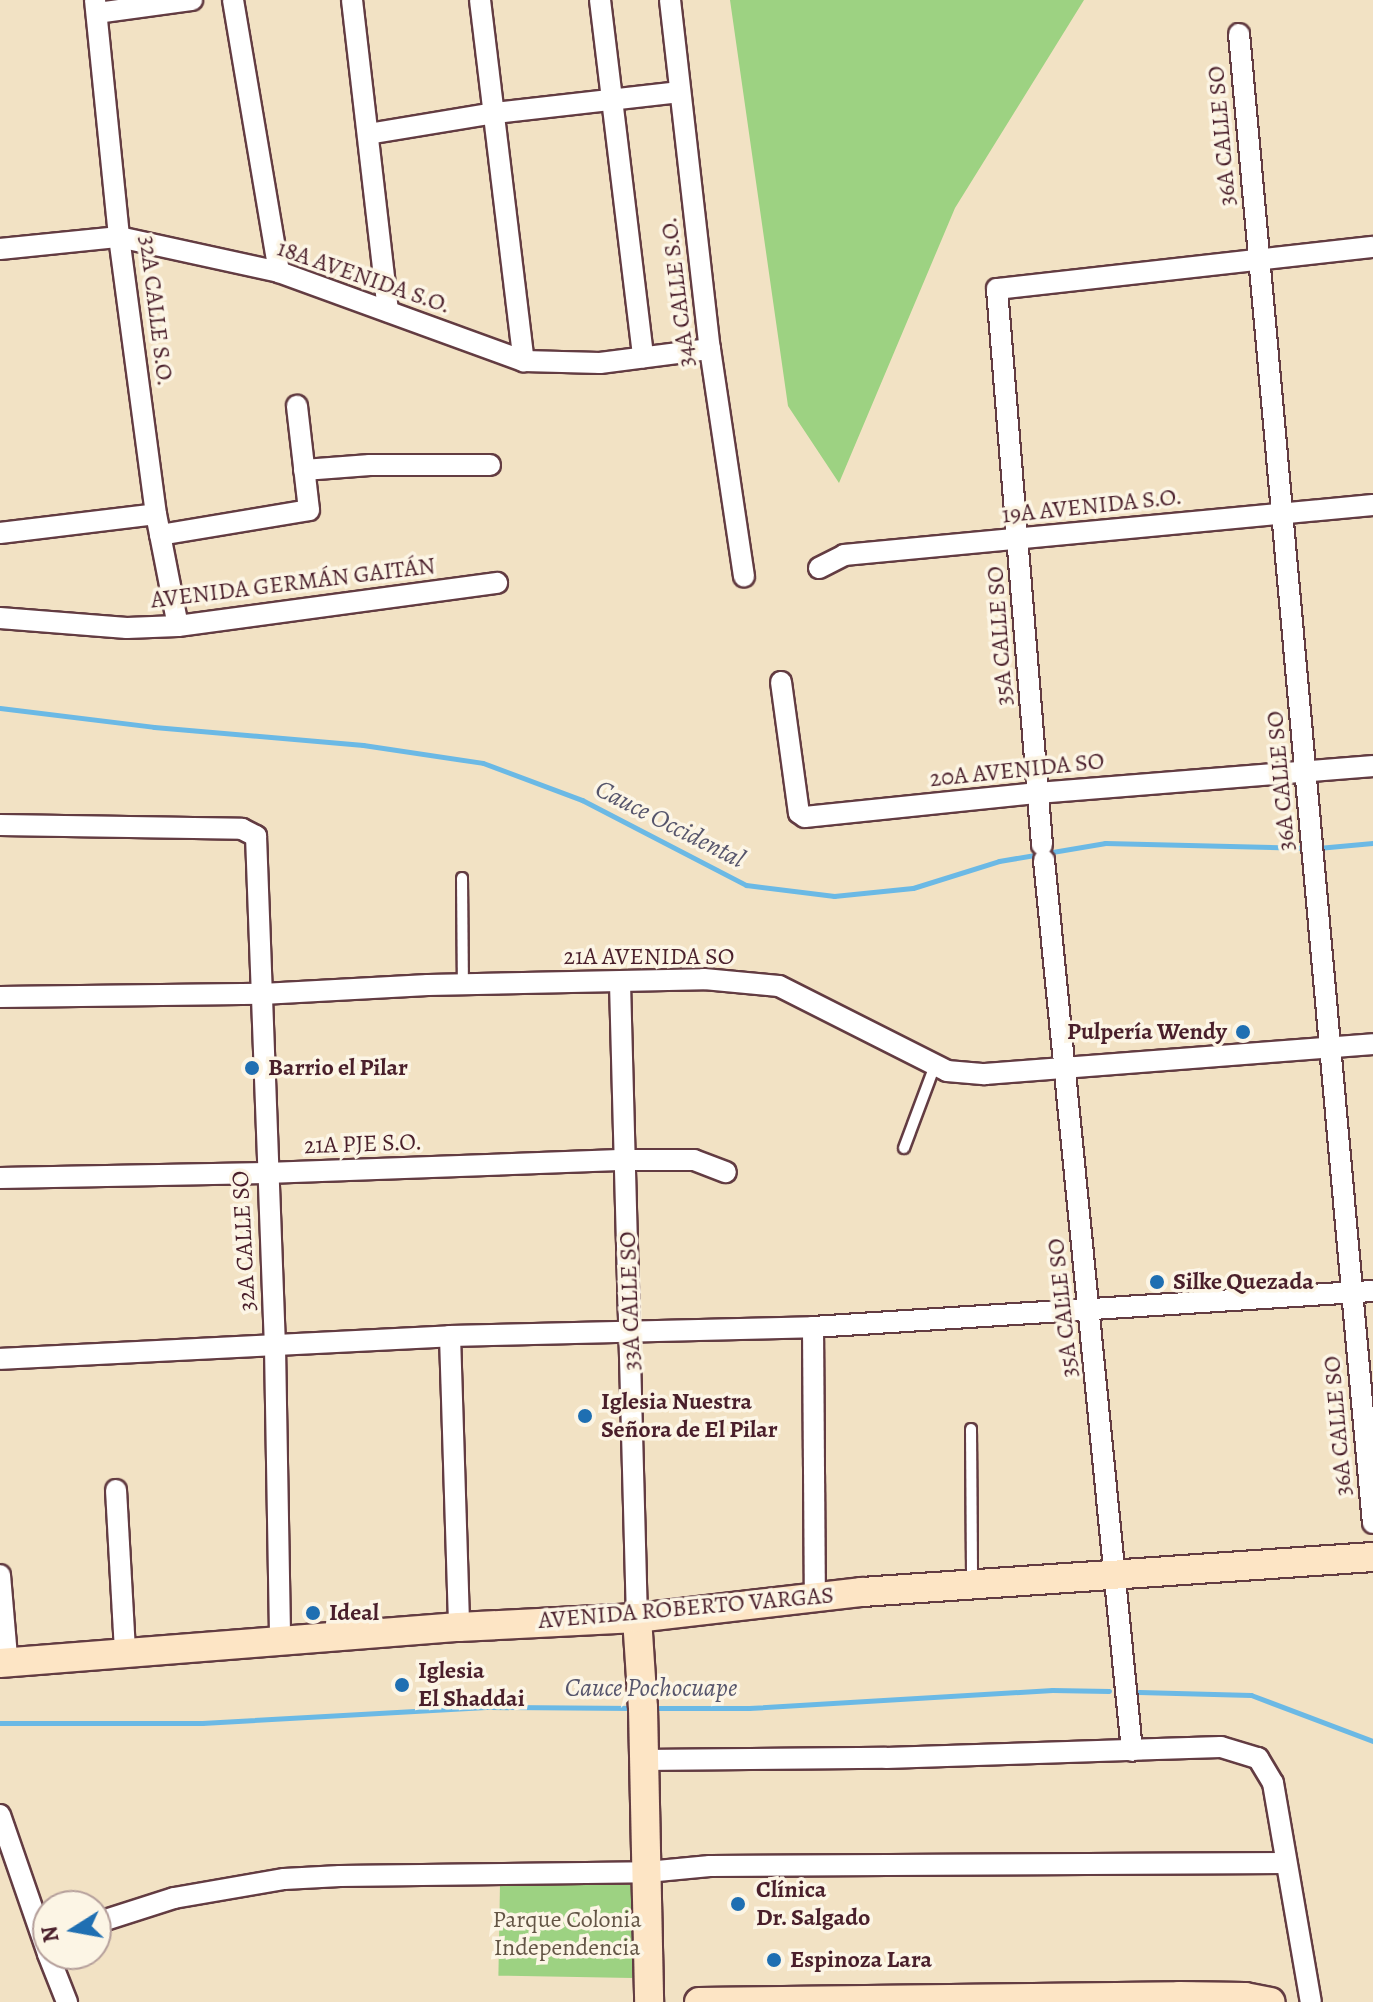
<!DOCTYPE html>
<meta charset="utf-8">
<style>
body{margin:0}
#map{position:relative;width:1373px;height:2002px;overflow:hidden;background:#f2e2c4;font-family:Alegreya,serif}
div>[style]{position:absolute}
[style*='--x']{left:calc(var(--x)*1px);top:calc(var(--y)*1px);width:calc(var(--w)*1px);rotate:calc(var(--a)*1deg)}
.green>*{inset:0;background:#9dd282;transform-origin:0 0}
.stream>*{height:5px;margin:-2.5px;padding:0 2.5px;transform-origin:2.5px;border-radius:2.5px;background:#6bb9e5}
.roads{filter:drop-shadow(2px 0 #633c42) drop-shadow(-2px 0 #633c42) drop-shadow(0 2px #633c42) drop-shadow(0 -2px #633c42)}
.lane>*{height:10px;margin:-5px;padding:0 5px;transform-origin:5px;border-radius:5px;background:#fff}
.street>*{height:20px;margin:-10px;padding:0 10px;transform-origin:10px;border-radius:10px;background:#fff}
.secondary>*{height:28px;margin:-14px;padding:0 14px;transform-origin:14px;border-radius:14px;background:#fde5c5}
.dots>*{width:22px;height:22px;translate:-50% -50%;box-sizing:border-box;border:4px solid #fcf5e5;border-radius:50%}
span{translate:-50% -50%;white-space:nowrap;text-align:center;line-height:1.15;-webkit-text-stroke:7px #fcf5e5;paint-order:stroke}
.street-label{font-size:24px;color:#4a1f2b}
.poi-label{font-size:24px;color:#4a1f2b;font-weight:700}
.right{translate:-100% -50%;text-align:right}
.left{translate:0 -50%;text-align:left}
.park-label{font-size:24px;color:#635545}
.water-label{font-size:26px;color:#56556c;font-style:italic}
.north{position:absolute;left:32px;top:1890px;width:80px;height:80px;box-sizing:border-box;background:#fcf5e5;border:2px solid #b59f9b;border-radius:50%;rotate:259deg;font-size:22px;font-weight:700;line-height:32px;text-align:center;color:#4a1f2b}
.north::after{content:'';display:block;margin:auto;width:28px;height:36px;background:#1f6fb2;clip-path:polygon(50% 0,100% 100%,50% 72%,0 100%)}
</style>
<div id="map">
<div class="green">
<i style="clip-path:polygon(730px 0,1084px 0,955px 208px,839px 483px,788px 406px)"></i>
<i style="left:634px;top:1885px;width:93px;height:134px;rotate:91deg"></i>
</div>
<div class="stream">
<i style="--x:0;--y:708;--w:155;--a:7"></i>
<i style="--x:154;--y:727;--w:210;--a:4.9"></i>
<i style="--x:363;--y:745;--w:121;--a:8.5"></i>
<i style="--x:483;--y:763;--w:106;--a:20.5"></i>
<i style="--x:582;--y:800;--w:185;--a:27.4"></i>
<i style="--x:746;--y:885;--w:89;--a:7.1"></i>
<i style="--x:834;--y:896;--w:79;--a:-5.8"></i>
<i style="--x:913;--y:888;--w:90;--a:-17.4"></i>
<i style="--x:999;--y:861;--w:108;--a:-9.6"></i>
<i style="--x:1105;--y:843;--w:203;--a:1.4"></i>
<i style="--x:1318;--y:848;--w:55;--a:-5.2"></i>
<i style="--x:1139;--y:1692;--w:112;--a:1.5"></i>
<i style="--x:1251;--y:1695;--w:130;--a:20.7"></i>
<i style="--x:651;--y:1708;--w:98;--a:0"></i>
<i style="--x:749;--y:1708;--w:304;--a:-3.4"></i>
<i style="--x:1052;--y:1690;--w:57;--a:1"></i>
<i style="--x:0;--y:1723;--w:202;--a:0"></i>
<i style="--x:202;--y:1723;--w:289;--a:-3.2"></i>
<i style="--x:491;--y:1707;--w:142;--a:0.4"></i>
</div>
<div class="roads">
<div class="lane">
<i style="--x:462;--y:878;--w:108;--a:89.5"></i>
<i style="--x:904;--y:1148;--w:89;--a:-69.5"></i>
<i style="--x:971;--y:1429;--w:154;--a:89.6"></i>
</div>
<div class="street">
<i style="--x:95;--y:0;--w:238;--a:84.2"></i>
<i style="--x:119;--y:237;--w:279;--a:82.4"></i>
<i style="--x:156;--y:514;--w:114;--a:78.9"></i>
<i style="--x:233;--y:0;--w:276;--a:80.4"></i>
<i style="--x:352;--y:0;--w:313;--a:83.4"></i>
<i style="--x:480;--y:0;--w:364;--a:83.1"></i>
<i style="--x:600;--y:0;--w:360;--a:83.1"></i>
<i style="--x:670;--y:0;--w:351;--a:83.5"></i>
<i style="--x:710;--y:349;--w:230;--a:81.5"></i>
<i style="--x:97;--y:13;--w:96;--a:-7.8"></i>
<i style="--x:1239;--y:34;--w:1495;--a:84.86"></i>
<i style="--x:368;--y:134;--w:129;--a:-9.4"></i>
<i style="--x:495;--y:113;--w:186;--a:-6.5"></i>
<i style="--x:0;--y:249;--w:120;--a:-5.8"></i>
<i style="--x:119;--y:237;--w:164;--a:12.3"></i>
<i style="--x:279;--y:272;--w:261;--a:20"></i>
<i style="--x:524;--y:361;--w:76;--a:1.5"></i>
<i style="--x:600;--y:363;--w:111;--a:-7.3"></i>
<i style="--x:304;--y:470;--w:66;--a:-4.3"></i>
<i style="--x:370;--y:465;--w:120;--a:0"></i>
<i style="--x:0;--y:533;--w:157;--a:-6.9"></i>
<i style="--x:160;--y:535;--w:151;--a:-9.5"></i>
<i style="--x:309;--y:510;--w:105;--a:-96.6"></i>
<i style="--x:819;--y:568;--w:28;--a:-27"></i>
<i style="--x:844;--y:555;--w:531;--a:-5.4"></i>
<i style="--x:0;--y:618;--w:127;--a:4.5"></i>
<i style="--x:127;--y:628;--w:51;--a:-2.2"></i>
<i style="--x:178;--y:626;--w:322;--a:-7.7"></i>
<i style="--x:781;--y:682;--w:132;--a:82.2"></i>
<i style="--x:799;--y:813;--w:7;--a:34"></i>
<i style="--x:805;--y:817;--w:234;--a:-5.9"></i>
<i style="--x:1038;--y:793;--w:336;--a:-4.6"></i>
<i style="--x:0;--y:825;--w:242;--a:0.9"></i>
<i style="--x:242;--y:829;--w:16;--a:27"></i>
<i style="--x:256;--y:836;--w:511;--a:87.87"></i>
<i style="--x:275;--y:1347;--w:296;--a:89"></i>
<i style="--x:1042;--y:845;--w:558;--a:-94.63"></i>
<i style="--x:997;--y:289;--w:378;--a:-6.4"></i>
<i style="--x:1044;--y:860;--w:895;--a:84.36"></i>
<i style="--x:620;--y:983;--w:635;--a:88.47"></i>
<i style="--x:0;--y:997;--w:262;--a:-0.7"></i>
<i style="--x:262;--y:994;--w:166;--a:-3.1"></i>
<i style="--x:428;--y:985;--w:276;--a:-1.2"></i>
<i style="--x:704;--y:979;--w:75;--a:5.3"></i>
<i style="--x:779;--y:986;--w:188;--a:26.8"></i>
<i style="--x:947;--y:1071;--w:38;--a:5"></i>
<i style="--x:985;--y:1074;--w:389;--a:-4.4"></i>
<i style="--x:0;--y:1178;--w:266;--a:-1.1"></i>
<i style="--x:266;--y:1173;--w:360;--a:-2.1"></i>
<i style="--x:626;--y:1160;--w:68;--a:0"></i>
<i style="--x:694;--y:1160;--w:34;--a:21"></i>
<i style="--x:813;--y:1327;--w:269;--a:89.6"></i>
<i style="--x:450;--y:1336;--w:291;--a:88.2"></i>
<i style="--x:0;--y:1359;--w:451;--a:-2.9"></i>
<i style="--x:450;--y:1336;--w:363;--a:-1.4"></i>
<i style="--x:813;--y:1327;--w:561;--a:-3.68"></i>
<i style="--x:116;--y:1490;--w:162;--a:86.8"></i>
<i style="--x:0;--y:1575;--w:81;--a:85.1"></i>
<i style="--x:642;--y:1760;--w:244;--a:-0.5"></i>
<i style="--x:886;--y:1758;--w:335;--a:-1.9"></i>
<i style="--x:1221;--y:1747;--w:39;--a:17"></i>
<i style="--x:1258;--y:1758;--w:29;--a:59"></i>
<i style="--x:1273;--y:1783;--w:222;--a:80.2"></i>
<i style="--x:0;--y:1815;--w:147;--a:70.9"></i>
<i style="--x:96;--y:1923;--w:82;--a:-17.8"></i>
<i style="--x:174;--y:1898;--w:112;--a:-9.8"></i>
<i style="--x:284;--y:1879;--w:56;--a:-3.1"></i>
<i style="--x:340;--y:1876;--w:307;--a:-0.7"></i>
<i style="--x:647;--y:1872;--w:63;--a:-5.4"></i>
<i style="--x:710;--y:1866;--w:575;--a:-0.3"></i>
<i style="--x:48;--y:1954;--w:52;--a:68.4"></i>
</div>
<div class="secondary">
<i style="--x:637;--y:1618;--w:90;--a:86.2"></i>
<i style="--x:643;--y:1708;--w:294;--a:88.8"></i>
<i style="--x:0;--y:1663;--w:460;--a:-4.5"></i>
<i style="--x:459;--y:1627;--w:178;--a:-2.9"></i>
<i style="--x:637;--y:1618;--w:226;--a:-6.6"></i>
<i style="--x:862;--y:1592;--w:512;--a:-3.92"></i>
<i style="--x:699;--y:2002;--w:480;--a:-0.7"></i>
<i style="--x:1179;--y:1996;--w:66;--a:0.9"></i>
<i style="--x:1245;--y:1997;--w:26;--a:11"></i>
</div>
</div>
<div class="dots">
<i style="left:1243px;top:1032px;background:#1f6fb2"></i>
<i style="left:252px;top:1068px;background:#1f6fb2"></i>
<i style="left:1157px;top:1282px;background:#1f6fb2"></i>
<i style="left:585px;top:1416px;background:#1f6fb2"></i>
<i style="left:313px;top:1613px;background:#1f6fb2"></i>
<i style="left:402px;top:1685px;background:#1f6fb2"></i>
<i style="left:738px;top:1904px;background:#1f6fb2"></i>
<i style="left:774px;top:1960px;background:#1f6fb2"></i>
</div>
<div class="street-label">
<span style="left:1222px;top:136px;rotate:-95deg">36A CALLE SO</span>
<span style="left:364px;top:277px;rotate:19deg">18A AVENIDA S.O.</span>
<span style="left:678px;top:292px;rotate:-97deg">34A CALLE S.O.</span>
<span style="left:156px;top:311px;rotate:83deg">32A CALLE S.O.</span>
<span style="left:1092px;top:506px;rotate:-6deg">19A AVENIDA S.O.</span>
<span style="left:293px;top:583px;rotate:-7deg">AVENIDA GERMÁN GAITÁN</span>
<span style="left:1000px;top:636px;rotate:-94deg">35A CALLE SO</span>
<span style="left:1017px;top:770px;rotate:-6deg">20A AVENIDA SO</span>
<span style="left:1281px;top:781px;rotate:-95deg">36A CALLE SO</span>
<span style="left:649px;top:957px">21A AVENIDA SO</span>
<span style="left:363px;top:1144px;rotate:-2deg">21A PJE S.O.</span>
<span style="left:244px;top:1241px;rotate:-93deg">32A CALLE SO</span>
<span style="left:630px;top:1301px;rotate:-92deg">33A CALLE SO</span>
<span style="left:1063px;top:1308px;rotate:-96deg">35A CALLE SO</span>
<span style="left:1338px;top:1426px;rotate:-95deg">36A CALLE SO</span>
<span style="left:686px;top:1608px;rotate:-5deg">AVENIDA ROBERTO VARGAS</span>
</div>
<div class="poi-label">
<span class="right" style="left:1227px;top:1032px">Pulpería Wendy</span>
<span class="left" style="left:268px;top:1068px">Barrio el Pilar</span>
<span class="left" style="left:1173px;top:1282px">Silke Quezada</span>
<span class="left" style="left:601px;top:1416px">Iglesia Nuestra<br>Señora de El Pilar</span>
<span class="left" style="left:329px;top:1613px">Ideal</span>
<span class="left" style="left:418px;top:1685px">Iglesia<br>El Shaddai</span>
<span class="left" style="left:756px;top:1904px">Clínica<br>Dr. Salgado</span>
<span class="left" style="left:790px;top:1960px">Espinoza Lara</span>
</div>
<div class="park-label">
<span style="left:567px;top:1934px">Parque Colonia<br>Independencia</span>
</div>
<div class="water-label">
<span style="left:670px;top:824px;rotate:27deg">Cauce Occidental</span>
<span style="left:651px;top:1688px">Cauce Pochocuape</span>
</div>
<div class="north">N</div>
</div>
